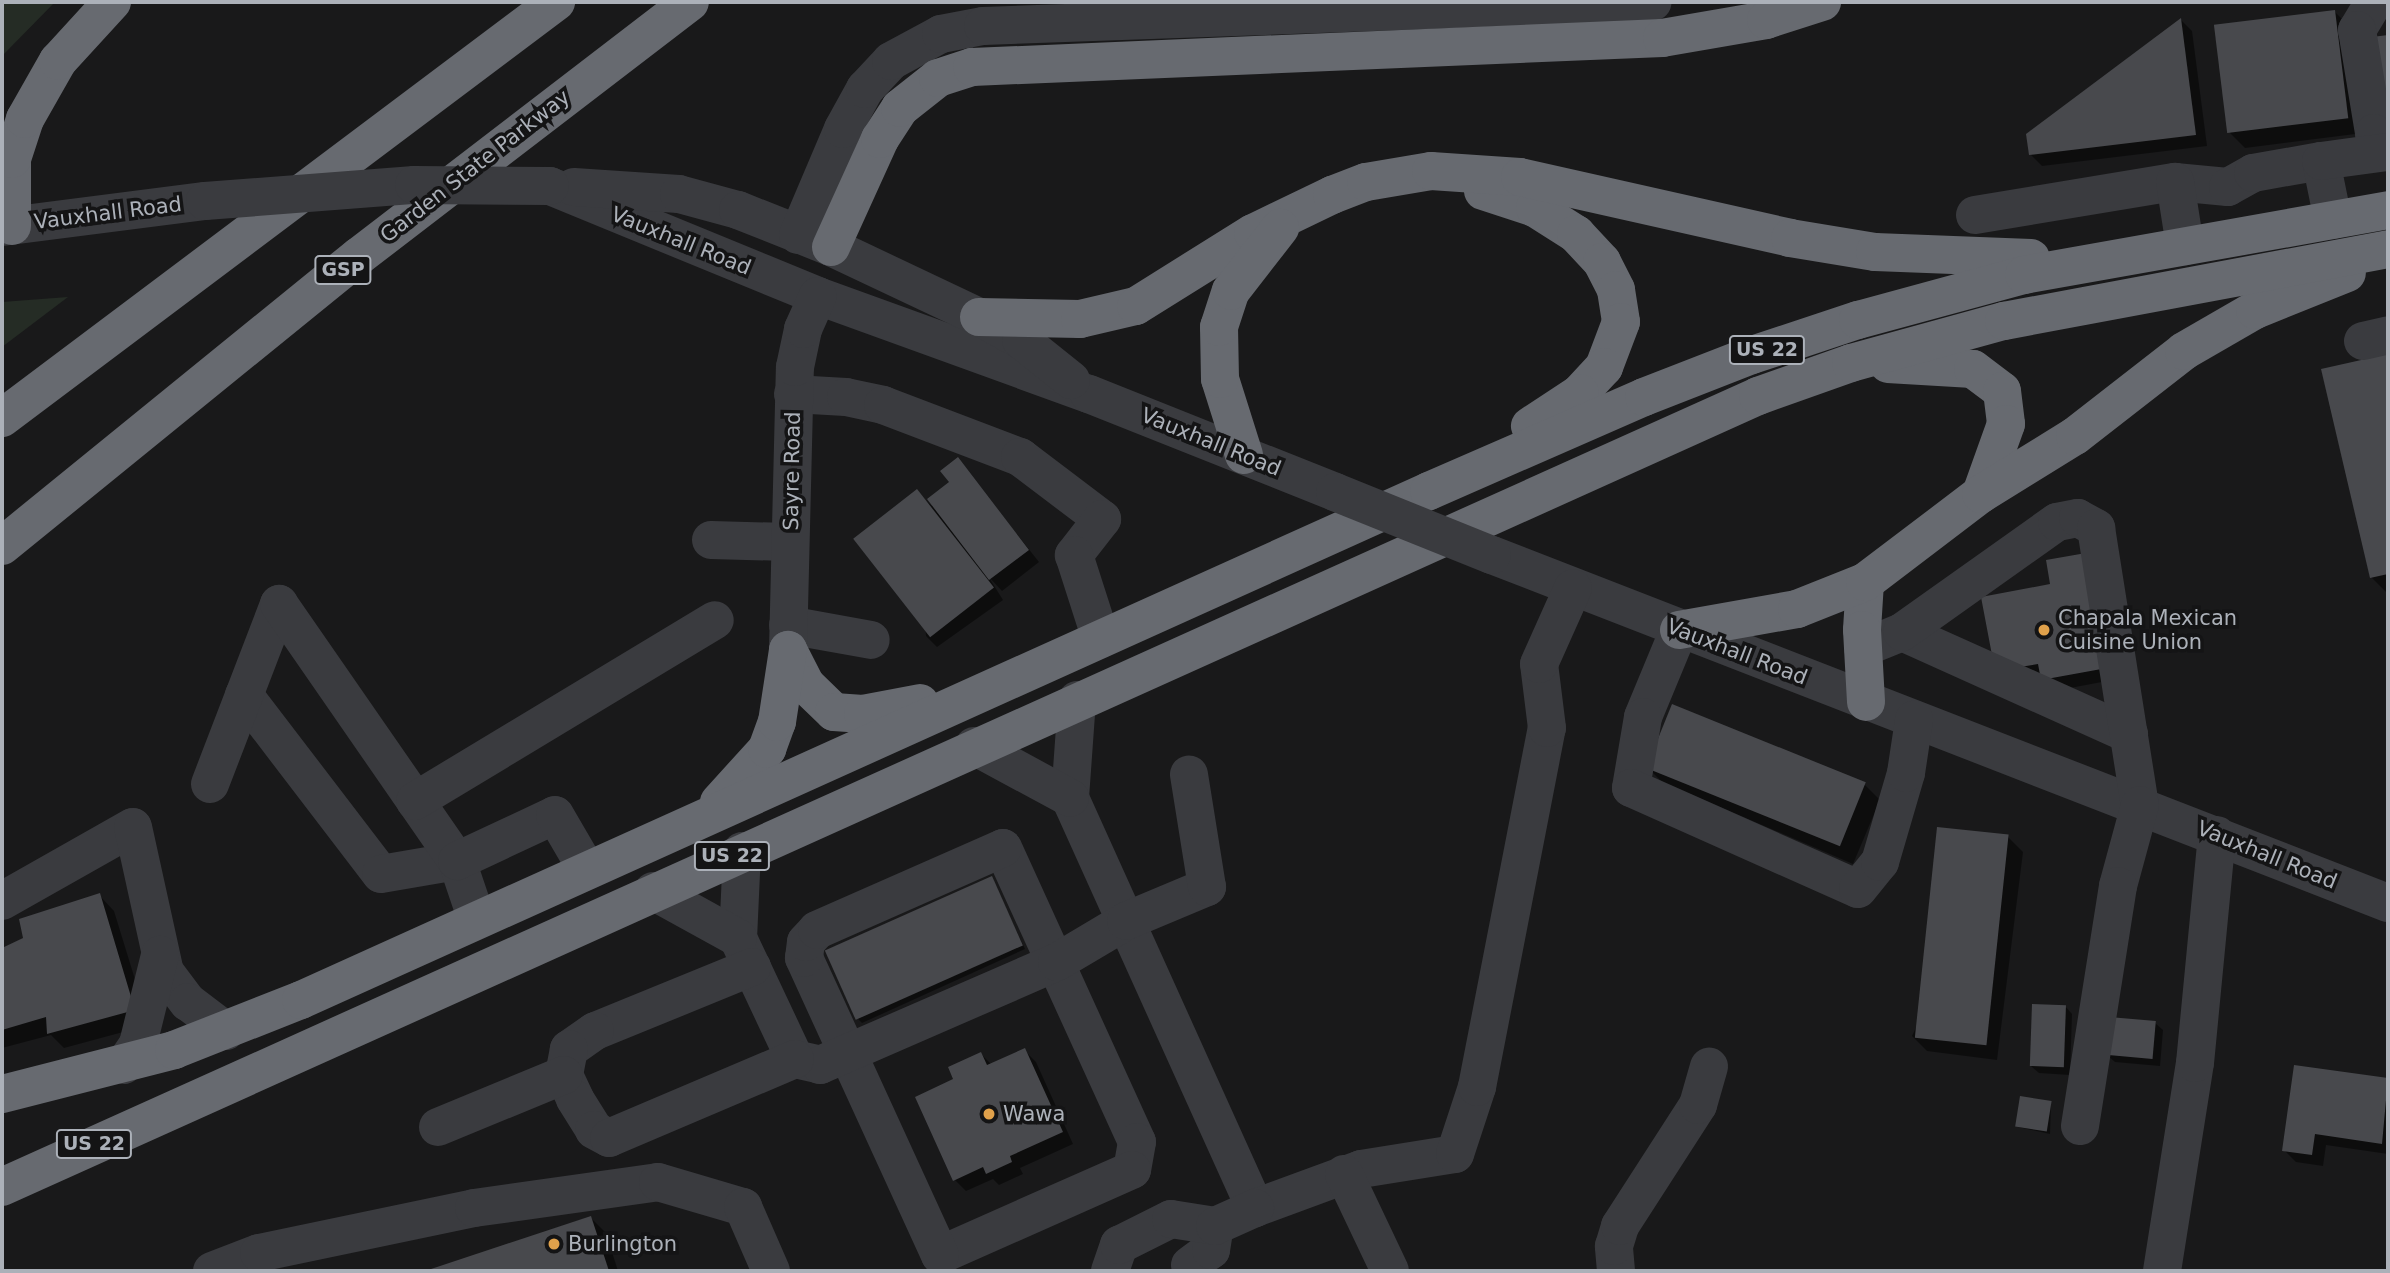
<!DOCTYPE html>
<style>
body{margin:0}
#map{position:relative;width:2390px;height:1273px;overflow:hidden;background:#19191a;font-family:"DejaVu Sans",sans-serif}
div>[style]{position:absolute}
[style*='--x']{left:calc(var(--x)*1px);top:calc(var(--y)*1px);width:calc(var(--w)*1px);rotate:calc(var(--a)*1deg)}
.green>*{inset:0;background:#252c25}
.shadow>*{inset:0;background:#0007}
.building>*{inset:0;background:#48494d;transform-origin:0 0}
.minor>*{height:38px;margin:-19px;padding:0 19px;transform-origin:19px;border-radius:19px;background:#3a3b3f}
.highway>*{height:38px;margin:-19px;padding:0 19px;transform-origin:19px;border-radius:19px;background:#676a70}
.minor-bridge>*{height:38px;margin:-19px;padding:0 19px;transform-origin:19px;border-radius:19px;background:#3a3b3f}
.dots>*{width:19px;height:19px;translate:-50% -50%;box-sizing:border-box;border:4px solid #141415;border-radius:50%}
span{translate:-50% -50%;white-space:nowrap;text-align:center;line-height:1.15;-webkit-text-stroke:7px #141415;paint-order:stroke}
.shield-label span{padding:2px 5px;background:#141415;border:2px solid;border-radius:5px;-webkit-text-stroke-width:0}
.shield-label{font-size:19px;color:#acb1b9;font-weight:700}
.street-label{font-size:21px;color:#acb1b9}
.poi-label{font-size:21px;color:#acb1b9}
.left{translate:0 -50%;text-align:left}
.frame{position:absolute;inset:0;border:4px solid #acb1b9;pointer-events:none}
</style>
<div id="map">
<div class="green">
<i style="clip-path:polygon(2px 2px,55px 2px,2px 56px)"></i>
<i style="clip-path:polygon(68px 297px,2px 347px,2px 302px)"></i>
</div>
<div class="shadow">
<i style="clip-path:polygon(2335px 12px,2350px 27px,2363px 133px,2245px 148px,2230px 133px)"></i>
<i style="clip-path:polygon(2181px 20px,2192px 31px,2207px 146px,2042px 166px,2031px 155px)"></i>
<i style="clip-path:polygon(2388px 356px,2388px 592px,2387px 593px,2372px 578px,2323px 371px)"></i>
<i style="clip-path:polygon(958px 460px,1039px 562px,1002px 591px,988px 576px,1003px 600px,937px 647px,926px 636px,917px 492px,932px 506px,951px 482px)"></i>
<i style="clip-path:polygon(1984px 598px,2118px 679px,2054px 691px,2008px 682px)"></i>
<i style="clip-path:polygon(1647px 767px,1865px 785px,1880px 800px,1853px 864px,1662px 782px)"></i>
<i style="clip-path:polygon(2008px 837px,2023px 852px,1997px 1060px,1927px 1051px,1912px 1036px)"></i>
<i style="clip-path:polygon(991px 878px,1025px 949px,862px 1023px,858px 1019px)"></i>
<i style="clip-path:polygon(99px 895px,114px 911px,149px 1025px,64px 1048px,51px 1035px,2px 1048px,2px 950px)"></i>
<i style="clip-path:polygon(2065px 1006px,2072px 1014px,2070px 1075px,2039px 1073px,2031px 1066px)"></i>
<i style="clip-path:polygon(2155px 1023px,2163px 1030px,2160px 1066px,2115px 1062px,2107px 1055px)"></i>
<i style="clip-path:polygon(1024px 1050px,1036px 1062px,1073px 1144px,1020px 1168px,1023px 1174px,999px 1185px,993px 1179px,966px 1191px,955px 1180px,955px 1080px,981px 1054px,992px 1065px)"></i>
<i style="clip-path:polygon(2296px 1067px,2388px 1080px,2388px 1154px,2326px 1145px,2323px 1166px,2296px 1162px,2284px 1150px)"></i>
<i style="clip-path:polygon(2051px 1103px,2050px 1134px,2018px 1127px)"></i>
<i style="clip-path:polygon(591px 1218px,606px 1233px,618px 1271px,429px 1271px)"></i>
</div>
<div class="building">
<i style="left:2335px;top:10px;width:109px;height:122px;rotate:83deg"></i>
<i style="clip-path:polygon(2181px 18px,2196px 135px,2029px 155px,2026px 134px)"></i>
<i style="clip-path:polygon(2388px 35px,2388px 112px,2372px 37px)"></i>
<i style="clip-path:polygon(2388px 354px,2388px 574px,2370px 578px,2321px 369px)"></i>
<i style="clip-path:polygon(958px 457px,1029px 550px,989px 580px,927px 499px,949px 482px,940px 471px)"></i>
<i style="left:917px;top:489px;width:125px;height:81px;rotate:52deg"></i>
<i style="clip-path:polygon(2086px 553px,2107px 668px,2041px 680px,2038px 664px,1995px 671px,1981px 597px,2050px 584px,2046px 560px)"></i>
<i style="left:1672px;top:704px;width:209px;height:69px;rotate:22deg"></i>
<i style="left:1937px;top:827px;width:72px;height:212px;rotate:6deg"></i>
<i style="left:992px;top:876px;width:76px;height:183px;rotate:66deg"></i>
<i style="clip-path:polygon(100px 893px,135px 1010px,47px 1034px,46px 1017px,2px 1030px,2px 948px,23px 938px,19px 919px)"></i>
<i style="left:2032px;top:1004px;width:34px;height:62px;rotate:2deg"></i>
<i style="left:2109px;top:1017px;width:47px;height:38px;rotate:5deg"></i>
<i style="clip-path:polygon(1025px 1048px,1063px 1132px,1010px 1156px,1012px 1162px,986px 1174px,983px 1167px,953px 1181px,915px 1097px,953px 1079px,948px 1067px,981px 1052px,987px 1065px)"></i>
<i style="clip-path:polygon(2294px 1065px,2388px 1078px,2382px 1144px,2315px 1134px,2312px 1155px,2282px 1151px)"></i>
<i style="left:2020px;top:1096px;width:32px;height:31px;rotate:9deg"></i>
<i style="clip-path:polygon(591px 1216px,609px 1271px,425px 1271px)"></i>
</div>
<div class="minor">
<i style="--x:2374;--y:2;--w:33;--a:121"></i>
<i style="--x:2357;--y:30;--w:104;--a:80.6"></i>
<i style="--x:2374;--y:133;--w:20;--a:45"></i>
<i style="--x:2175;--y:182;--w:53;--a:5.4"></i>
<i style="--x:2228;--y:187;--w:29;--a:-29"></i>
<i style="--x:2253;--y:173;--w:69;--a:-10"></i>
<i style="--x:550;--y:186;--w:290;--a:22.3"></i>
<i style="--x:818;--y:296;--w:288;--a:19.9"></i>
<i style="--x:1089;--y:394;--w:265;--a:21.7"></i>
<i style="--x:574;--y:187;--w:105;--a:3.8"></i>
<i style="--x:679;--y:194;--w:61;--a:15.2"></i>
<i style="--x:738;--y:210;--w:100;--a:21.7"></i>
<i style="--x:831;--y:247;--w:164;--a:25.3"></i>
<i style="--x:979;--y:317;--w:48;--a:28.7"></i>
<i style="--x:1021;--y:340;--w:64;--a:38.7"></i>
<i style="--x:1975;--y:215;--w:203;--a:-9.4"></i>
<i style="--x:2175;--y:182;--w:65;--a:81.1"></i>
<i style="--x:2333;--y:220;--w:60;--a:-101.5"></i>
<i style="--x:2321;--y:161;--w:68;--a:-7.7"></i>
<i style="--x:2;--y:227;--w:205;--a:-7.3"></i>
<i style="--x:798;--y:235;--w:115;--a:-67"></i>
<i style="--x:843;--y:129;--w:46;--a:-61.2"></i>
<i style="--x:865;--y:89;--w:38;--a:-47"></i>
<i style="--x:891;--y:61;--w:57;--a:-28.4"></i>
<i style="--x:941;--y:34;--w:43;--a:-10.8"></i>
<i style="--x:983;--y:26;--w:670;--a:-2.05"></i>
<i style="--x:2363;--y:341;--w:26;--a:-13"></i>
<i style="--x:793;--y:394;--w:53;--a:3.2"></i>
<i style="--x:846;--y:397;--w:38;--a:12"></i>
<i style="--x:883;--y:405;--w:147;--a:20.8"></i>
<i style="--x:1020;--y:457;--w:103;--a:37.1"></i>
<i style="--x:1102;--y:519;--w:46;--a:127.9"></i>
<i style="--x:1074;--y:555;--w:88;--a:72.2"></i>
<i style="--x:711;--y:540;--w:79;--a:1.5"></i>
<i style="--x:1492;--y:555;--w:961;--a:21.23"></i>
<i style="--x:788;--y:625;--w:84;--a:10.2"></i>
<i style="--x:1679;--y:630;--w:94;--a:112.5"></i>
<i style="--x:1643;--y:717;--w:72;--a:99.6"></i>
<i style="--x:1631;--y:788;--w:248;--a:24"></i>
<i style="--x:1858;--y:889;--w:35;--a:-51"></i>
<i style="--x:1880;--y:862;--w:93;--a:-73.7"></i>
<i style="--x:1906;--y:773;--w:54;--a:-81.4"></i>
<i style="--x:1902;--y:632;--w:249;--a:24.2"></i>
<i style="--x:1863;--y:648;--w:42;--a:-22.3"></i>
<i style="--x:1902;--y:632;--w:190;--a:-35.4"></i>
<i style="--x:2057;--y:522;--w:21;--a:-11"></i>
<i style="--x:2078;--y:518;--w:21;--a:29"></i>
<i style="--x:2096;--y:528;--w:280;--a:81"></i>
<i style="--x:2140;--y:805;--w:84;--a:105.2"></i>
<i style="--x:2118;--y:886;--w:243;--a:99"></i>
<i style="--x:788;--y:650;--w:283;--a:-88.6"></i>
<i style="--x:795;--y:367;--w:39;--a:-78"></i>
<i style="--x:803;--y:329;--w:36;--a:-66"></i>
<i style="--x:244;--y:695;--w:225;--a:52.6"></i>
<i style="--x:381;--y:874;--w:77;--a:-9.7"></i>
<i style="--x:457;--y:861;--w:62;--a:71.3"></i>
<i style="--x:1077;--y:700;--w:98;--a:94.1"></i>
<i style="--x:1070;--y:798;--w:450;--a:65.7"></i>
<i style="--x:1255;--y:1208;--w:113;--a:-20.2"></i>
<i style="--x:1361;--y:1169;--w:95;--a:-9.1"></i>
<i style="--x:1455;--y:1154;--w:71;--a:-71.8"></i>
<i style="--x:1477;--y:1087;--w:366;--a:-79"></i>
<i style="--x:1547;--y:728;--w:64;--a:-97.1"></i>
<i style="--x:1539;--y:664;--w:83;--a:-65.9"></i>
<i style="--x:974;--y:746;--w:109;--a:28.4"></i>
<i style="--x:210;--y:784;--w:193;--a:-69"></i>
<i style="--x:279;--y:604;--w:313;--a:55.3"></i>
<i style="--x:457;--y:861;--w:108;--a:-25.1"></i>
<i style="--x:555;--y:815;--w:64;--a:59.8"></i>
<i style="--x:415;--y:801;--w:350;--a:-31.1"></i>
<i style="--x:1003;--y:848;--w:323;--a:65.5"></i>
<i style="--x:1137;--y:1142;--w:28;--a:100"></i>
<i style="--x:1132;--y:1170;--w:210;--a:156.1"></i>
<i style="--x:940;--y:1255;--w:327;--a:-114.6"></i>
<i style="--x:804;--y:958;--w:16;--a:-83"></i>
<i style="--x:806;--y:942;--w:16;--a:-47"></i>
<i style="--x:817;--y:930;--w:203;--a:-23.8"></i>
<i style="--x:742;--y:851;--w:87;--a:92.6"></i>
<i style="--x:738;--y:938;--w:134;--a:64.8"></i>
<i style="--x:795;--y:1059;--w:26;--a:13"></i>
<i style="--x:820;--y:1065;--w:258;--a:-23.5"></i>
<i style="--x:1057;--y:962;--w:80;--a:-30.7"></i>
<i style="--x:1126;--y:921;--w:88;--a:-22.8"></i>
<i style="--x:1207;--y:887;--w:114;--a:-99.1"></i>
<i style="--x:653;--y:891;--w:97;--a:28.9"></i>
<i style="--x:2;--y:901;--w:150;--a:-29.5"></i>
<i style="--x:133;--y:827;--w:148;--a:77.6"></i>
<i style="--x:165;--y:972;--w:38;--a:53"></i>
<i style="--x:188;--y:1002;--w:48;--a:37.3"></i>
<i style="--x:752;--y:967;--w:170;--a:157.8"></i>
<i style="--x:595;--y:1031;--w:32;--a:145"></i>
<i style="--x:569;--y:1049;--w:26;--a:101"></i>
<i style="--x:564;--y:1075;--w:26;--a:65"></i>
<i style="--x:575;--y:1099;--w:36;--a:58"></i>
<i style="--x:594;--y:1130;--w:17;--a:28"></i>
<i style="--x:609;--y:1138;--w:202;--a:-23"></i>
<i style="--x:124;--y:1065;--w:25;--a:-56"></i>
<i style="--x:138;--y:1044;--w:92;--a:-76.1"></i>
<i style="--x:438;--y:1127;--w:136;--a:-22.4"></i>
<i style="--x:1344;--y:1174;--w:107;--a:64.6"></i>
<i style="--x:1190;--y:1265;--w:26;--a:-36"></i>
<i style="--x:1211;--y:1250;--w:24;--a:-81"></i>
<i style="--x:212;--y:1271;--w:50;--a:-21"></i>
<i style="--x:259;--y:1253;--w:220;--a:-11.8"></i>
<i style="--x:474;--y:1208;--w:186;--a:-8"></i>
<i style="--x:658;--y:1182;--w:89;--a:16.4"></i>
<i style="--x:743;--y:1207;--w:70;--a:66.4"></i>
<i style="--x:1110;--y:1271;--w:28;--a:-71"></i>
<i style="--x:1119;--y:1245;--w:58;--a:-26.6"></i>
<i style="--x:1171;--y:1219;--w:45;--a:9"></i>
<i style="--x:1215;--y:1226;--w:44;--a:-24.2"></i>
<i style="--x:1616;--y:1271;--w:25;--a:-95"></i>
<i style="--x:1614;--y:1246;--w:21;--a:-73"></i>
<i style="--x:1620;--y:1226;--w:144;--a:-57.2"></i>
<i style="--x:1698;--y:1105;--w:40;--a:-74"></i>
<i style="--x:2162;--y:1271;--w:211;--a:-81"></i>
<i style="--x:2195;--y:1063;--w:229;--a:-84.5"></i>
</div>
<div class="highway">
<i style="--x:1483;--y:191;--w:55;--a:18.1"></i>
<i style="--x:1535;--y:208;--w:49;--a:32.4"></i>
<i style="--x:1576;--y:234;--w:38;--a:47"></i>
<i style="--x:1602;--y:262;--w:31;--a:63"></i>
<i style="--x:1616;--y:290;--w:32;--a:81"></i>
<i style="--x:1621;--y:322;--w:48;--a:110.7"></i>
<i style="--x:1604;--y:367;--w:35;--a:133"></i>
<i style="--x:1580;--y:393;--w:60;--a:146.6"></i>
<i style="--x:12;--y:226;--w:67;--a:-90"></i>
<i style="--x:12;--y:159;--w:42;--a:-72"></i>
<i style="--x:25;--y:119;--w:67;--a:-60.4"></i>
<i style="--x:58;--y:61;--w:80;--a:-47.5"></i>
<i style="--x:831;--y:247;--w:119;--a:-65.6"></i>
<i style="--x:880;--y:139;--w:37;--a:-57"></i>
<i style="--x:900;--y:108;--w:48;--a:-38.3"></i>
<i style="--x:938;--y:78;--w:36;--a:-18"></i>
<i style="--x:972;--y:67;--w:691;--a:-2.41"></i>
<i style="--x:1662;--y:38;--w:106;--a:-9.8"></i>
<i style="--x:1766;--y:20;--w:59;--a:-17.8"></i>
<i style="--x:979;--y:317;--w:101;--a:1.1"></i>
<i style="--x:1080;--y:319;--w:57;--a:-13.1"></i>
<i style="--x:1136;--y:306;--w:138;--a:-32"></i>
<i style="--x:1253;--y:233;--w:88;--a:-25.7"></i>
<i style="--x:1332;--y:195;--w:36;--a:-21"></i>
<i style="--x:1366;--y:182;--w:66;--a:-9.6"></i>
<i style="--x:1431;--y:171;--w:89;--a:3.9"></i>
<i style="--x:1520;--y:177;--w:277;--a:12.7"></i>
<i style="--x:1790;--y:238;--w:86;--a:9.4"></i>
<i style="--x:1875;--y:252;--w:156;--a:2.2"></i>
<i style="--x:1888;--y:364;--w:85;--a:3.4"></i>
<i style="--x:1973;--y:369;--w:36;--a:37"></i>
<i style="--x:2002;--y:391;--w:33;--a:83"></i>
<i style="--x:2006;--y:424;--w:74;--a:109.7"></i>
<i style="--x:2;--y:418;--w:693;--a:-36.9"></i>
<i style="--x:1244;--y:455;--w:80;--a:-107.5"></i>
<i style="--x:1220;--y:379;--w:52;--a:-91.1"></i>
<i style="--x:1219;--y:327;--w:38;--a:-72"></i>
<i style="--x:1231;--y:291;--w:80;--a:-52.1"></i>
<i style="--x:2;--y:546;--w:460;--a:-39.1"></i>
<i style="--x:359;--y:256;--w:417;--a:-37.5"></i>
<i style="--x:1865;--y:582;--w:48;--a:93.6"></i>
<i style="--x:1862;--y:630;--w:72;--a:86.8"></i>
<i style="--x:1679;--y:630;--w:120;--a:-10.1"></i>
<i style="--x:1797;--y:609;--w:73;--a:-21.7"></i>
<i style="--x:1865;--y:582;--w:146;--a:-37.2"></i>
<i style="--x:1981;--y:494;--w:110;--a:-31.7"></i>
<i style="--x:2075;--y:436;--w:138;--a:-37.9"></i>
<i style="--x:2184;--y:351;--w:82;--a:-30"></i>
<i style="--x:2255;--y:310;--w:99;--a:-21.9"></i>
<i style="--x:788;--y:650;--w:39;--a:63"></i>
<i style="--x:806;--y:685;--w:39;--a:44"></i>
<i style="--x:834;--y:712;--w:29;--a:4"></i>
<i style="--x:863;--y:714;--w:58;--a:-10.9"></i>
<i style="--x:719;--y:802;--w:72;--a:-47.8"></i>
<i style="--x:767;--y:749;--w:29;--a:-70"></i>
<i style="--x:777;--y:722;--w:73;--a:-81.3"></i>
<i style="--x:2;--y:1094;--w:178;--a:-14.3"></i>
<i style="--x:174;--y:1050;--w:136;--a:-21.5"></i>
<i style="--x:301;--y:1000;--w:1238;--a:-24.29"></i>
<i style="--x:1429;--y:491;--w:235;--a:-23.6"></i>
<i style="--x:1644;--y:397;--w:116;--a:-21.3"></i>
<i style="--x:1752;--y:355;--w:112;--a:-18.3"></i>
<i style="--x:1858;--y:320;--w:172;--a:-15.2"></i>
<i style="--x:2024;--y:275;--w:370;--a:-10.1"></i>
<i style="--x:2;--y:1187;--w:1926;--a:-24.25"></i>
<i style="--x:1758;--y:396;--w:99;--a:-19.5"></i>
<i style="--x:1851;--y:363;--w:159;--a:-15.4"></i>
<i style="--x:2004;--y:321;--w:391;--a:-10.6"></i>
</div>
<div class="minor-bridge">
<i style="--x:205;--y:201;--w:210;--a:-4.4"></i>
<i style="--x:414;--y:185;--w:136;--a:0.4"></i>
<i style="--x:1335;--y:492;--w:169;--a:21.9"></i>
</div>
<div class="dots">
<i style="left:2044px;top:630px;background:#e0a14b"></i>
<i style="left:989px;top:1114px;background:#e0a14b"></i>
<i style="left:554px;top:1244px;background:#e0a14b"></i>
</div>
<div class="shield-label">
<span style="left:343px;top:270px">GSP</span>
<span style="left:1767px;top:350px">US 22</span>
<span style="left:732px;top:856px">US 22</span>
<span style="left:94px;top:1144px">US 22</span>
</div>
<div class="street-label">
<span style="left:475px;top:166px;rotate:-38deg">Garden State Parkway</span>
<span style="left:108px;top:213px;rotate:-7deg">Vauxhall Road</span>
<span style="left:681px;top:241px;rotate:22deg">Vauxhall Road</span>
<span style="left:1211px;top:442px;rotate:22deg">Vauxhall Road</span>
<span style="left:792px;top:471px;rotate:-89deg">Sayre Road</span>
<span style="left:1737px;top:652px;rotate:21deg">Vauxhall Road</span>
<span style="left:2267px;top:855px;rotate:22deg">Vauxhall Road</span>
</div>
<div class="poi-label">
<span class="left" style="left:2058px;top:630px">Chapala Mexican<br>Cuisine Union</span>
<span class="left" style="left:1003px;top:1114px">Wawa</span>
<span class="left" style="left:568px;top:1244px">Burlington</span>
</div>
<div class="frame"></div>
</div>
